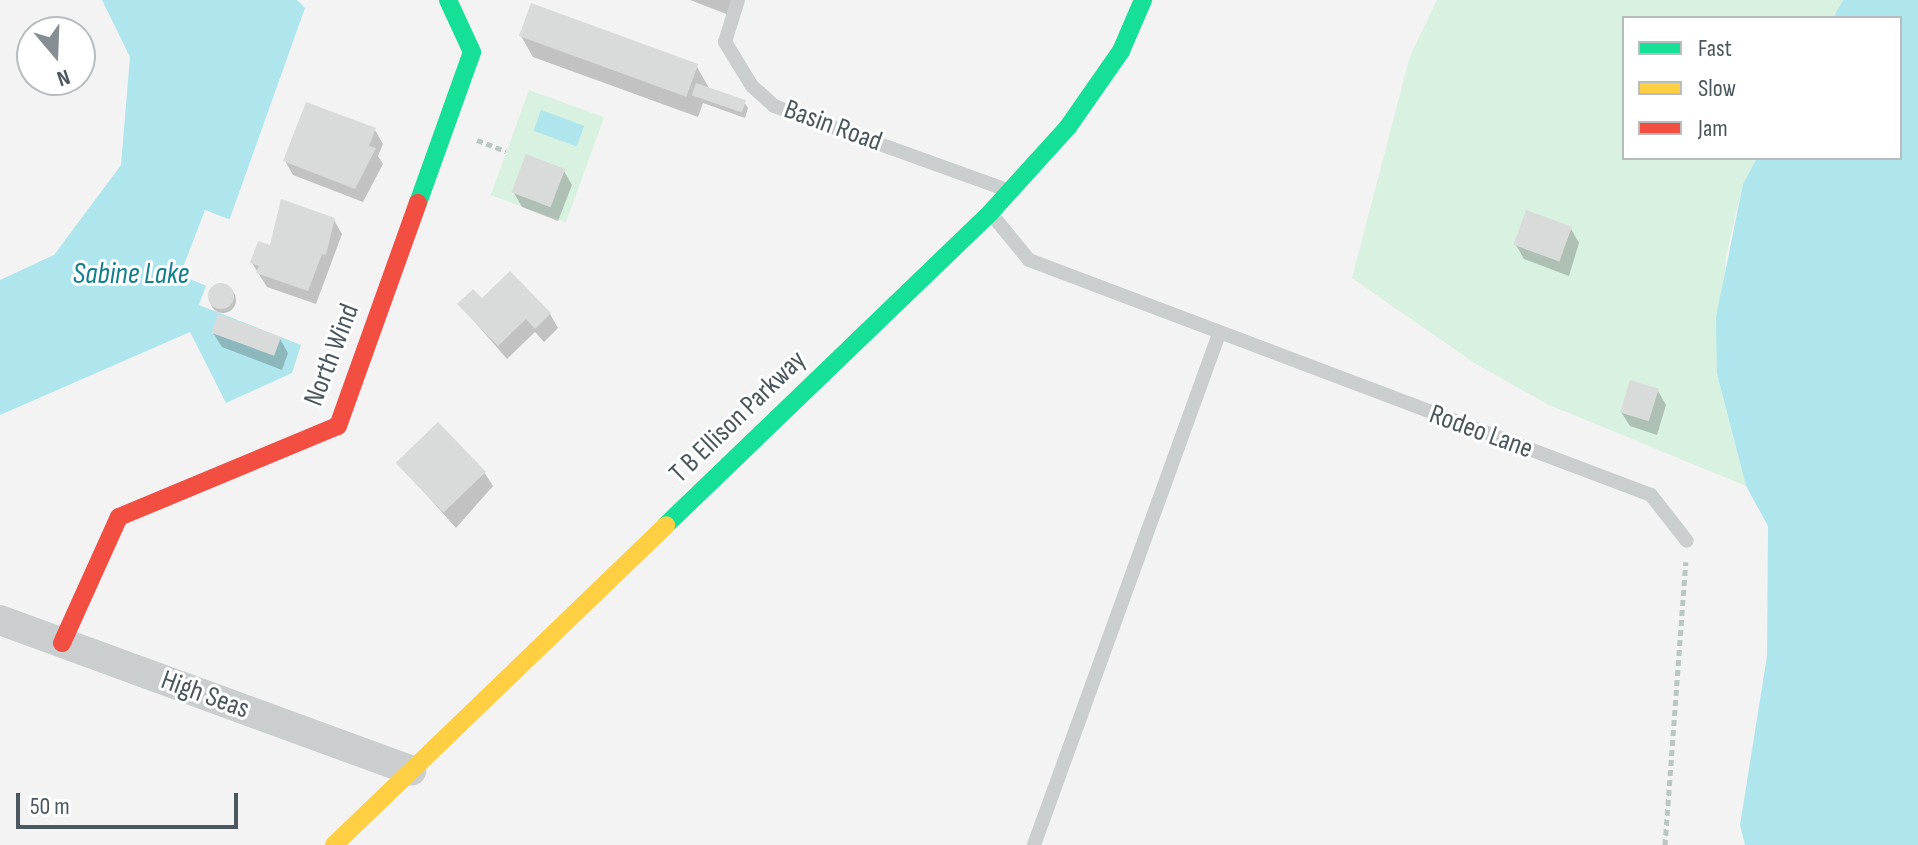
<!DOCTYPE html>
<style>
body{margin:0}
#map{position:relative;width:1918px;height:845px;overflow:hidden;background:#f3f3f3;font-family:"Sofia Sans Condensed",sans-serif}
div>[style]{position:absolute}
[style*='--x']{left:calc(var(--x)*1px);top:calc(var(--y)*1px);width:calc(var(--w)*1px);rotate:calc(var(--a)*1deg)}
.green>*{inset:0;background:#d9f1e0;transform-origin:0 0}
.water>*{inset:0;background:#afe6ed;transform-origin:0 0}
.pier>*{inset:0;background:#f3f3f3;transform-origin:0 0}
.shadow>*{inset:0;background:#0003}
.round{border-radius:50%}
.building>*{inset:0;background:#d9dbdb;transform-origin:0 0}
.path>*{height:5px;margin-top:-2.5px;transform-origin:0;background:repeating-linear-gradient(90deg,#bac6c1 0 6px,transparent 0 10px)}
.lane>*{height:14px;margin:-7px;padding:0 7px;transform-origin:7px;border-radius:7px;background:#cacecf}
.street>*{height:30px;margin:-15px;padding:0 15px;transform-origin:15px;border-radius:15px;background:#cacecf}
.fast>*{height:18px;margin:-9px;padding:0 9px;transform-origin:9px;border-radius:9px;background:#16e098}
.slow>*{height:18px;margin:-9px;padding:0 9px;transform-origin:9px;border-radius:9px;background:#ffcf43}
.jam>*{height:18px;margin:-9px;padding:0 9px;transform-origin:9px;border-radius:9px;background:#f24e42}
span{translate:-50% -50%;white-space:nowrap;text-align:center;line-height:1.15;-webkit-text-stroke:6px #fff;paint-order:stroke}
.street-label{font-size:28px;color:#4a575f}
.water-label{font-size:30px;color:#127f8b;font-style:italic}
.legend{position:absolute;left:1622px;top:16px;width:280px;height:144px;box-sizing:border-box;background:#fff;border:2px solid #b7bcbf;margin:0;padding:10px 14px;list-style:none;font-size:24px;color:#4a575f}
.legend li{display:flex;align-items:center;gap:16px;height:40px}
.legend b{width:40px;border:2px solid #b7bcbf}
.north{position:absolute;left:16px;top:16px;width:80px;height:80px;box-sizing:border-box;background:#fff;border:2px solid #b7bcbf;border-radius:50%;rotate:161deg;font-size:22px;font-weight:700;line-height:32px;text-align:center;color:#4a575f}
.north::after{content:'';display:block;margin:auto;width:28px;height:36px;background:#858e93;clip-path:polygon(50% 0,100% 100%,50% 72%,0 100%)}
.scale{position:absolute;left:16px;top:793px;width:222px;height:36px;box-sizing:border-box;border:4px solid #4a575f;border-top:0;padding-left:10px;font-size:24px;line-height:28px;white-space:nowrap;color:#4a575f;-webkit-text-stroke:6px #fff;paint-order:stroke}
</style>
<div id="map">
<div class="green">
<i style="clip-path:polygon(1437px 0,1843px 0,1833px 18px,1624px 18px,1624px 158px,1757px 158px,1743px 184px,1726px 256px,1717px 374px,1746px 486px,1547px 404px,1476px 364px,1352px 278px,1410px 56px)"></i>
<i style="left:529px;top:90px;width:80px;height:112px;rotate:20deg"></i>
</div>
<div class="water">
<i style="clip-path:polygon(102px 0,297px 0,305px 8px,199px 305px,301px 345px,292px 373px,226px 403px,190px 332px,0 415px,0 280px,54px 255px,121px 165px,130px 57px)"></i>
<i style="clip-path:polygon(1843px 0,1918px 0,1918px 845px,1745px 845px,1740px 825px,1767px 656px,1768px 526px,1746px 486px,1717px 374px,1716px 317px,1743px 184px,1757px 158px,1900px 158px,1900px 18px,1833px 18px)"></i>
<i style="left:541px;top:110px;width:46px;height:22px;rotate:20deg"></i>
</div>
<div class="pier">
<i style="left:205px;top:210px;width:28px;height:70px;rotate:21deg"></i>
</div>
<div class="shadow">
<i style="clip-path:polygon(690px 0,741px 0,734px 17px)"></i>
<i style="clip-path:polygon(521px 36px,697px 67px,709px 88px,744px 102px,748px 108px,745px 118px,703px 103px,698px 117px,533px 57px)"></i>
<i style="clip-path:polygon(375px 130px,383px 144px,378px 156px,383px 164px,363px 202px,293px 175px,285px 161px)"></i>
<i style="clip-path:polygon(564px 171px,572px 185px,558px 221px,522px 207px,514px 193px)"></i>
<i style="clip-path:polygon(334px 220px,342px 234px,316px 304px,267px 287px,252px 263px,271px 248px)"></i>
<i style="clip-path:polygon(1571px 229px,1579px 243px,1569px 276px,1524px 259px,1516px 245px)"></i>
<i class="round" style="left:210px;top:287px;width:26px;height:26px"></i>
<i style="clip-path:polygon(482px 301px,550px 314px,558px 328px,544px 342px,535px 332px,507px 359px,460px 305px)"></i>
<i style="clip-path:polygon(213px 333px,280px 339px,288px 353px,282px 370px,222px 347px)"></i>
<i style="clip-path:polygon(1658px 391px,1666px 405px,1657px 435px,1630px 426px,1621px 412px)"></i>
<i style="clip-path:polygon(398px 463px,484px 472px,493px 486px,456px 528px)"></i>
</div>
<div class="building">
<i style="left:531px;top:3px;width:178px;height:35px;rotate:20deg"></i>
<i style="left:696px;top:83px;width:53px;height:13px;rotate:19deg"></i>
<i style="clip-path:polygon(306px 102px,376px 128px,369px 146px,376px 148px,355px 189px,283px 161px)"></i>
<i style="left:526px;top:154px;width:42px;height:41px;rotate:21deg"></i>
<i style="clip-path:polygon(281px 199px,335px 218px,326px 255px,322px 254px,308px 291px,256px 273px,259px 266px,250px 263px,258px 241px,270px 245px)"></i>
<i style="left:1526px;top:210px;width:49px;height:37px;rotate:20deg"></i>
<i style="clip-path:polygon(510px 271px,551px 313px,535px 329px,526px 319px,498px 346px,457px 304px,473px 289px,482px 298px)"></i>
<i class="round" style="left:208px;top:283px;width:26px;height:26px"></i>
<i style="left:218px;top:314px;width:67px;height:20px;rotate:20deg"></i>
<i style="left:1630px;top:380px;width:30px;height:34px;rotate:17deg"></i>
<i style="left:438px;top:422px;width:69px;height:59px;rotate:46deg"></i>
</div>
<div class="path">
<i style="--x:477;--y:140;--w:31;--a:21"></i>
<i style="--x:1665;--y:845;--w:284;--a:-85.8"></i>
</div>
<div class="lane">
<i style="--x:738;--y:0;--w:44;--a:107.2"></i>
<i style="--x:725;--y:42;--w:52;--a:58.5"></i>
<i style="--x:752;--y:86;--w:30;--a:42"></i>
<i style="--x:774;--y:106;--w:245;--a:19.8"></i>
<i style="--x:993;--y:216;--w:57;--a:50.7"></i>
<i style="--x:1029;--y:260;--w:665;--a:20.7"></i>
<i style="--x:1651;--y:495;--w:58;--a:52"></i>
<i style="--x:1034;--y:845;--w:543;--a:-70.1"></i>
</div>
<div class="street">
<i style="--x:0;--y:620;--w:438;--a:20.1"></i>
</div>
<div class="fast">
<i style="--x:418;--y:203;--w:160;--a:-70.3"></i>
<i style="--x:472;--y:52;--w:57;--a:-114.8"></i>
<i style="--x:666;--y:525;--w:451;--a:-43.9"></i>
<i style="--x:991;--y:212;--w:115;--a:-47.8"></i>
<i style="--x:1068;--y:127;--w:93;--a:-55.1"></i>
<i style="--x:1121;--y:51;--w:56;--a:-66.7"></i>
</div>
<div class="slow">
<i style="--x:334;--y:845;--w:461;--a:-43.9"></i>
</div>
<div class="jam">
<i style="--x:62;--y:643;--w:138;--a:-65.7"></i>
<i style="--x:119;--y:517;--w:237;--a:-22.6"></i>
<i style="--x:338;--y:426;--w:237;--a:-70.3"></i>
</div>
<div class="street-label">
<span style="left:833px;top:126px;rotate:20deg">Basin Road</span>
<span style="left:332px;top:355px;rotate:-69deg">North Wind</span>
<span style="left:738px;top:417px;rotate:-44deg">T B Ellison Parkway</span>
<span style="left:1481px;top:432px;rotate:20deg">Rodeo Lane</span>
<span style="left:205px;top:695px;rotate:20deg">High Seas</span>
</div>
<div class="water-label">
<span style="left:131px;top:274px">Sabine Lake</span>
</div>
<ul class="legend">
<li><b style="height:10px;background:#16e098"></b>Fast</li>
<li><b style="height:10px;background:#ffcf43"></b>Slow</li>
<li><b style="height:10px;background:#f24e42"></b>Jam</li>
</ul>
<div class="north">N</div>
<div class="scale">50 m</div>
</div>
